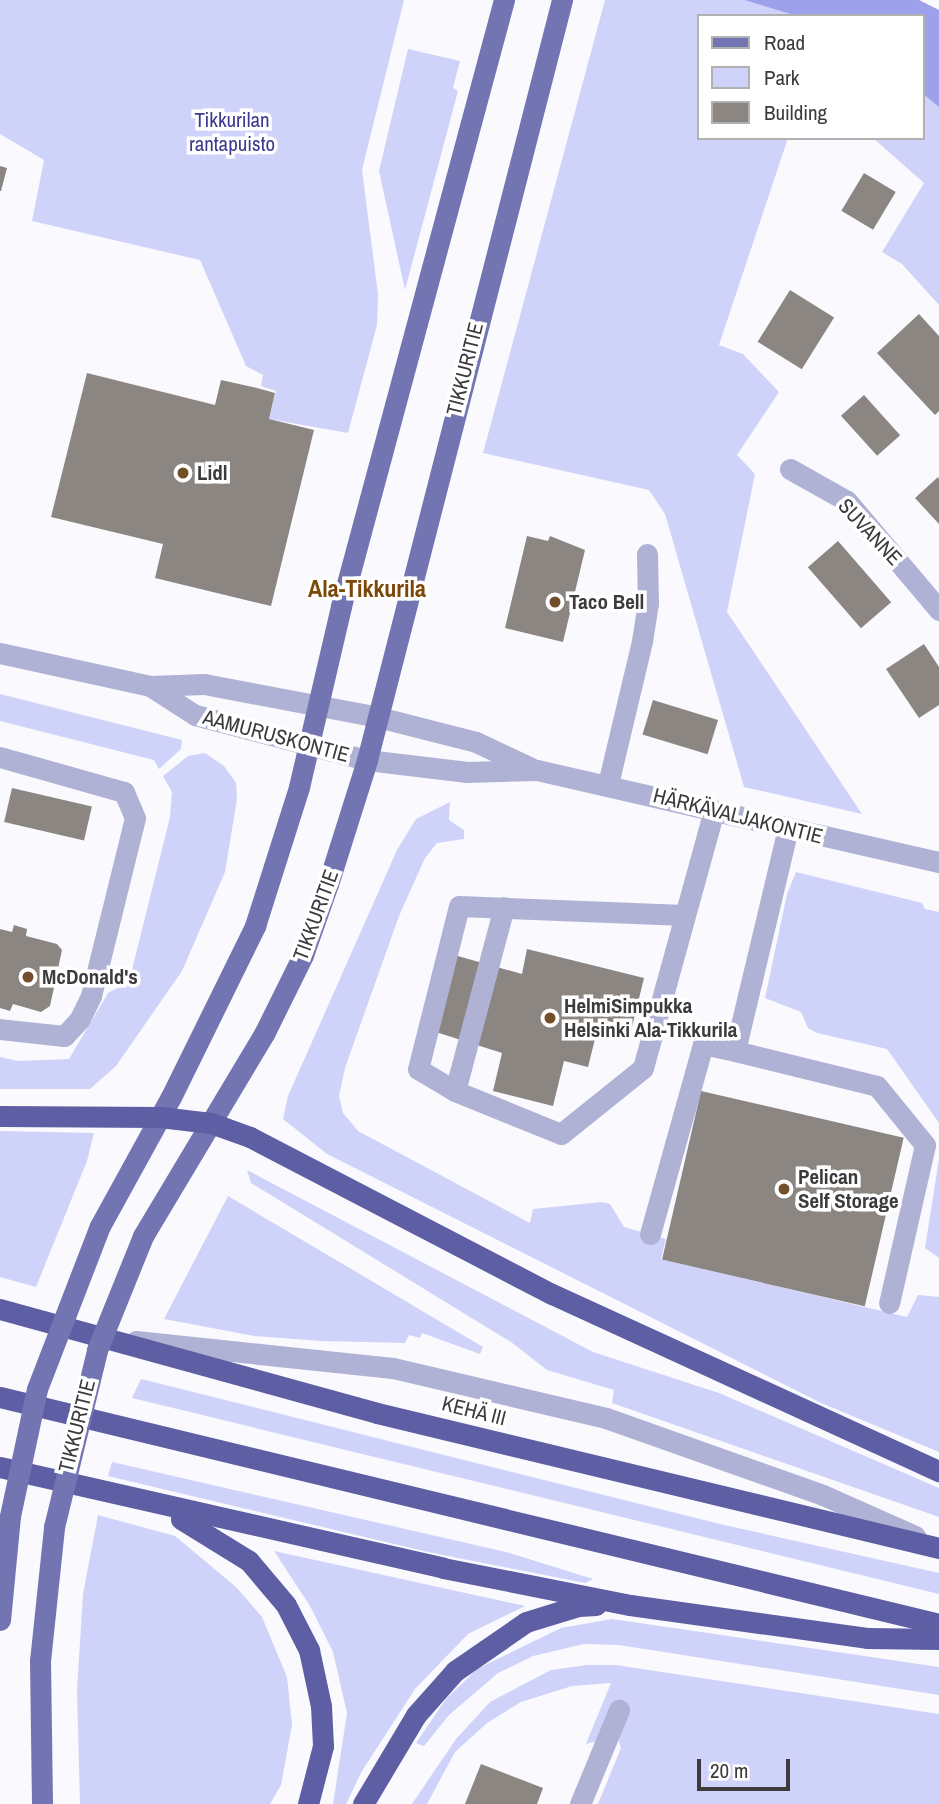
<!DOCTYPE html>
<meta charset="utf-8">
<style>
body{margin:0}
#map{position:relative;width:939px;height:1804px;overflow:hidden;background:#f9f9fe;font-family:"Archivo Narrow",sans-serif}
div>[style]{position:absolute}
[style*='--x']{left:calc(var(--x)*1px);top:calc(var(--y)*1px);width:calc(var(--w)*1px);rotate:calc(var(--a)*1deg)}
.green>*{inset:0;background:#d0d3f9}
.water>*{inset:0;background:#9da0eb}
.building>*{inset:0;background:#8c8682;transform-origin:0 0}
.minor>*{height:21px;margin:-10.5px;padding:0 10.5px;transform-origin:10.5px;border-radius:10.5px;background:#afb2d4}
.major>*{height:21px;margin:-10.5px;padding:0 10.5px;transform-origin:10.5px;border-radius:10.5px;background:#7275b1}
.highway>*{height:21px;margin:-10.5px;padding:0 10.5px;transform-origin:10.5px;border-radius:10.5px;background:#5d5ea3}
.major-bridge>*{height:21px;margin:-10.5px;padding:0 10.5px;transform-origin:10.5px;border-radius:10.5px;background:#7275b1}
.dots>*{width:19px;height:19px;translate:-50% -50%;box-sizing:border-box;border:4px solid #fff;border-radius:50%}
span{translate:-50% -50%;white-space:nowrap;text-align:center;line-height:1.15;-webkit-text-stroke:7px #fff;paint-order:stroke}
.park-label{font-size:21px;color:#3e388e}
.street-label{font-size:21px;color:#3b3b3e}
.poi-label{font-size:21px;color:#3b3b3e;font-weight:700}
.left{translate:0 -50%;text-align:left}
.quarter-label{font-size:24px;color:#7c4807;font-weight:700}
.legend{position:absolute;left:697px;top:14px;width:228px;height:126px;box-sizing:border-box;background:#fff;border:2px solid #b1b1b2;margin:0;padding:9px 12px;list-style:none;font-size:21px;color:#3b3b3e}
.legend li{display:flex;align-items:center;gap:14px;height:35px}
.legend b{width:35px;border:2px solid #b1b1b2}
.scale{position:absolute;left:697px;top:1759px;width:93px;height:32px;box-sizing:border-box;border:4px solid #3b3b3e;border-top:0;padding-left:9px;font-size:21px;line-height:24px;white-space:nowrap;color:#3b3b3e;-webkit-text-stroke:5px #fff;paint-order:stroke}
</style>
<div id="map">
<div class="green">
<i style="clip-path:polygon(0 0,404px 0,362px 170px,378px 294px,377px 325px,348px 433px,269px 419px,276px 391px,261px 386px,263px 375px,246px 366px,200px 260px,32px 221px,44px 160px,0 134px)"></i>
<i style="clip-path:polygon(605px 0,744px 0,797px 16px,699px 16px,699px 138px,788px 138px,719px 345px,743px 354px,779px 392px,737px 455px,755px 474px,727px 612px,862px 814px,744px 787px,665px 514px,649px 490px,483px 453px)"></i>
<i style="clip-path:polygon(408px 49px,460px 61px,453px 88px,458px 91px,405px 290px,379px 171px)"></i>
<i style="clip-path:polygon(923px 94px,939px 107px,939px 305px,902px 264px,882px 252px,924px 183px,873px 138px,923px 138px)"></i>
<i style="clip-path:polygon(0 694px,182px 740px,181px 749px,159px 769px,154px 760px,0 721px)"></i>
<i style="clip-path:polygon(205px 753px,224px 766px,236px 783px,237px 799px,225px 872px,182px 971px,116px 1066px,90px 1089px,0 1089px,0 1057px,18px 1061px,69px 1059px,108px 993px,129px 982px,170px 817px,172px 792px,163px 776px,188px 756px)"></i>
<i style="clip-path:polygon(450px 802px,449px 820px,464px 830px,464px 839px,437px 843px,425px 858px,399px 916px,345px 1068px,339px 1096px,343px 1113px,358px 1131px,530px 1223px,533px 1209px,602px 1202px,610px 1204px,624px 1227px,666px 1239px,661px 1259px,907px 1317px,918px 1295px,939px 1297px,939px 1452px,821px 1403px,327px 1154px,283px 1119px,288px 1096px,397px 850px,416px 819px)"></i>
<i style="clip-path:polygon(796px 872px,922px 903px,925px 909px,939px 912px,939px 1123px,887px 1049px,817px 1033px,808px 1028px,801px 1012px,765px 998px,787px 894px)"></i>
<i style="clip-path:polygon(0 1131px,94px 1133px,87px 1161px,36px 1287px,0 1277px)"></i>
<i style="clip-path:polygon(939px 1159px,939px 1258px,925px 1248px)"></i>
<i style="clip-path:polygon(247px 1170px,593px 1352px,719px 1393px,939px 1488px,939px 1517px,612px 1403px,614px 1390px,547px 1370px,511px 1342px,251px 1183px)"></i>
<i style="clip-path:polygon(228px 1196px,483px 1347px,480px 1354px,422px 1333px,420px 1338px,409px 1335px,405px 1343px,322px 1341px,254px 1336px,164px 1319px)"></i>
<i style="clip-path:polygon(141px 1379px,720px 1524px,939px 1573px,939px 1594px,132px 1398px)"></i>
<i style="clip-path:polygon(112px 1462px,506px 1552px,593px 1579px,585px 1583px,428px 1552px,108px 1476px)"></i>
<i style="clip-path:polygon(98px 1515px,175px 1536px,236px 1587px,262px 1617px,287px 1677px,292px 1725px,281px 1785px,270px 1804px,80px 1804px,77px 1690px,83px 1594px)"></i>
<i style="clip-path:polygon(274px 1551px,525px 1606px,468px 1634px,415px 1689px,362px 1771px,346px 1804px,333px 1804px,347px 1713px,333px 1652px,310px 1606px)"></i>
<i style="clip-path:polygon(612px 1619px,939px 1667px,939px 1695px,619px 1645px,584px 1644px,533px 1656px,498px 1673px,449px 1715px,424px 1746px,416px 1743px,446px 1699px,477px 1669px,561px 1628px)"></i>
<i style="clip-path:polygon(587px 1665px,616px 1665px,939px 1714px,939px 1804px,598px 1804px,621px 1748px,617px 1736px,586px 1744px,611px 1683px,572px 1686px,521px 1702px,487px 1723px,455px 1752px,427px 1804px,412px 1804px,456px 1739px,490px 1702px,551px 1670px)"></i>
</div>
<div class="water">
<i style="clip-path:polygon(744px 0,919px 0,939px 10px,939px 107px,923px 94px,923px 16px,797px 16px)"></i>
</div>
<div class="building">
<i style="clip-path:polygon(0 166px,7px 168px,1px 191px,0 191px)"></i>
<i style="left:864px;top:173px;width:37px;height:44px;rotate:31deg"></i>
<i style="left:790px;top:290px;width:52px;height:61px;rotate:32deg"></i>
<i style="clip-path:polygon(919px 314px,939px 336px,939px 411px,935px 415px,877px 353px)"></i>
<i style="clip-path:polygon(87px 373px,215px 405px,221px 380px,257px 388px,275px 393px,269px 419px,314px 430px,271px 606px,155px 578px,163px 544px,51px 517px)"></i>
<i style="left:864px;top:395px;width:54px;height:31px;rotate:48deg"></i>
<i style="clip-path:polygon(938px 477px,939px 479px,939px 524px,915px 498px)"></i>
<i style="clip-path:polygon(527px 536px,548px 541px,550px 536px,585px 550px,563px 642px,505px 628px)"></i>
<i style="left:838px;top:541px;width:81px;height:40px;rotate:49deg"></i>
<i style="clip-path:polygon(924px 644px,939px 667px,939px 705px,919px 718px,886px 669px)"></i>
<i style="left:653px;top:700px;width:68px;height:36px;rotate:17deg"></i>
<i style="left:12px;top:788px;width:82px;height:35px;rotate:13deg"></i>
<i style="clip-path:polygon(14px 925px,27px 929px,26px 936px,57px 944px,62px 950px,50px 1006px,41px 1012px,13px 1004px,10px 1011px,0 1008px,0 929px,12px 932px)"></i>
<i style="clip-path:polygon(527px 949px,644px 978px,632px 1027px,600px 1019px,588px 1067px,564px 1061px,553px 1106px,493px 1091px,502px 1053px,420px 1027px,440px 951px,522px 974px)"></i>
<i style="left:701px;top:1091px;width:208px;height:173px;rotate:13deg"></i>
<i style="clip-path:polygon(481px 1764px,543px 1788px,537px 1804px,465px 1804px)"></i>
</div>
<div class="minor">
<i style="--x:790;--y:469;--w:65;--a:29.3"></i>
<i style="--x:847;--y:501;--w:143;--a:49.8"></i>
<i style="--x:0;--y:653;--w:154;--a:12.4"></i>
<i style="--x:150;--y:686;--w:54;--a:-2.1"></i>
<i style="--x:204;--y:684;--w:177;--a:10.7"></i>
<i style="--x:378;--y:717;--w:101;--a:14.3"></i>
<i style="--x:476;--y:742;--w:61;--a:25.3"></i>
<i style="--x:150;--y:686;--w:54;--a:32.8"></i>
<i style="--x:195;--y:715;--w:178;--a:14.7"></i>
<i style="--x:367;--y:760;--w:101;--a:6.8"></i>
<i style="--x:467;--y:772;--w:70;--a:-1.6"></i>
<i style="--x:537;--y:770;--w:412;--a:12.9"></i>
<i style="--x:0;--y:757;--w:129;--a:15.8"></i>
<i style="--x:124;--y:792;--w:28;--a:67"></i>
<i style="--x:135;--y:818;--w:183;--a:103.9"></i>
<i style="--x:91;--y:996;--w:25;--a:116"></i>
<i style="--x:80;--y:1019;--w:23;--a:133"></i>
<i style="--x:64;--y:1036;--w:64;--a:-173.8"></i>
<i style="--x:608;--y:784;--w:147;--a:-76.6"></i>
<i style="--x:642;--y:641;--w:38;--a:-81"></i>
<i style="--x:648;--y:603;--w:49;--a:-91.2"></i>
<i style="--x:788;--y:828;--w:229;--a:103.4"></i>
<i style="--x:735;--y:1051;--w:146;--a:13.8"></i>
<i style="--x:877;--y:1086;--w:76;--a:50.9"></i>
<i style="--x:925;--y:1145;--w:162;--a:102.8"></i>
<i style="--x:684;--y:915;--w:225;--a:-177.7"></i>
<i style="--x:459;--y:906;--w:168;--a:104.1"></i>
<i style="--x:418;--y:1069;--w:43;--a:30.7"></i>
<i style="--x:455;--y:1091;--w:114;--a:22.1"></i>
<i style="--x:561;--y:1134;--w:105;--a:-38.8"></i>
<i style="--x:643;--y:1068;--w:268;--a:-74.6"></i>
<i style="--x:455;--y:1091;--w:190;--a:-75.1"></i>
<i style="--x:650;--y:1234;--w:197;--a:-74.4"></i>
<i style="--x:703;--y:1044;--w:33;--a:12"></i>
<i style="--x:136;--y:1341;--w:258;--a:6"></i>
<i style="--x:393;--y:1368;--w:219;--a:13.2"></i>
<i style="--x:606;--y:1418;--w:230;--a:19.5"></i>
<i style="--x:823;--y:1495;--w:101;--a:24"></i>
<i style="--x:580;--y:1804;--w:102;--a:-67.5"></i>
</div>
<div class="major">
<i style="--x:100;--y:1226;--w:147;--a:-61.2"></i>
<i style="--x:171;--y:1097;--w:191;--a:-63.8"></i>
<i style="--x:255;--y:926;--w:146;--a:-72.4"></i>
<i style="--x:299;--y:787;--w:186;--a:-76.9"></i>
<i style="--x:341;--y:606;--w:628;--a:-74.95"></i>
<i style="--x:143;--y:1236;--w:235;--a:-59.1"></i>
<i style="--x:264;--y:1034;--w:88;--a:-63.7"></i>
<i style="--x:303;--y:955;--w:75;--a:-70.6"></i>
<i style="--x:328;--y:884;--w:130;--a:-72.5"></i>
<i style="--x:367;--y:760;--w:785;--a:-75.61"></i>
<i style="--x:0;--y:1620;--w:104;--a:-84.5"></i>
<i style="--x:42;--y:1804;--w:143;--a:-90.8"></i>
<i style="--x:40;--y:1661;--w:135;--a:-84"></i>
</div>
<div class="highway">
<i style="--x:0;--y:1116;--w:160;--a:0.4"></i>
<i style="--x:160;--y:1117;--w:51;--a:6.7"></i>
<i style="--x:211;--y:1123;--w:41;--a:19.7"></i>
<i style="--x:250;--y:1137;--w:340;--a:27.5"></i>
<i style="--x:552;--y:1294;--w:426;--a:24.6"></i>
<i style="--x:0;--y:1309;--w:391;--a:15.4"></i>
<i style="--x:377;--y:1413;--w:578;--a:13.51"></i>
<i style="--x:0;--y:1397;--w:966;--a:13.59"></i>
<i style="--x:0;--y:1467;--w:454;--a:12.8"></i>
<i style="--x:443;--y:1568;--w:191;--a:11.2"></i>
<i style="--x:630;--y:1605;--w:239;--a:7.9"></i>
<i style="--x:867;--y:1638;--w:72;--a:0.8"></i>
<i style="--x:181;--y:1519;--w:80;--a:31.7"></i>
<i style="--x:249;--y:1561;--w:57;--a:49.9"></i>
<i style="--x:286;--y:1605;--w:51;--a:62.9"></i>
<i style="--x:309;--y:1650;--w:57;--a:77.9"></i>
<i style="--x:321;--y:1706;--w:40;--a:87.1"></i>
<i style="--x:323;--y:1746;--w:60;--a:104.5"></i>
<i style="--x:363;--y:1804;--w:104;--a:-59.2"></i>
<i style="--x:416;--y:1715;--w:59;--a:-48.4"></i>
<i style="--x:455;--y:1671;--w:86;--a:-34.6"></i>
<i style="--x:526;--y:1622;--w:54;--a:-17.1"></i>
<i style="--x:578;--y:1606;--w:18;--a:-3"></i>
</div>
<div class="major-bridge">
<i style="--x:10;--y:1516;--w:130;--a:-78"></i>
<i style="--x:37;--y:1389;--w:175;--a:-68.9"></i>
<i style="--x:54;--y:1527;--w:182;--a:-76.3"></i>
<i style="--x:97;--y:1350;--w:123;--a:-68"></i>
</div>
<div class="dots">
<i style="left:183px;top:473px;background:#734e2a"></i>
<i style="left:555px;top:602px;background:#734e2a"></i>
<i style="left:28px;top:977px;background:#734e2a"></i>
<i style="left:550px;top:1018px;background:#734e2a"></i>
<i style="left:784px;top:1189px;background:#734e2a"></i>
</div>
<div class="park-label">
<span style="left:232px;top:132px">Tikkurilan<br>rantapuisto</span>
</div>
<div class="street-label">
<span style="left:465px;top:369px;rotate:-76deg">TIKKURITIE</span>
<span style="left:870px;top:532px;rotate:47deg">SUVANNE</span>
<span style="left:276px;top:736px;rotate:15deg">AAMURUSKONTIE</span>
<span style="left:738px;top:816px;rotate:14deg">HÄRKÄVALJAKONTIE</span>
<span style="left:316px;top:915px;rotate:-70deg">TIKKURITIE</span>
<span style="left:474px;top:1411px;rotate:14deg">KEHÄ III</span>
<span style="left:77px;top:1426px;rotate:-76deg">TIKKURITIE</span>
</div>
<div class="poi-label">
<span class="left" style="left:197px;top:473px">Lidl</span>
<span class="left" style="left:569px;top:602px">Taco Bell</span>
<span class="left" style="left:42px;top:977px">McDonald's</span>
<span class="left" style="left:564px;top:1018px">HelmiSimpukka<br>Helsinki Ala-Tikkurila</span>
<span class="left" style="left:798px;top:1189px">Pelican<br>Self Storage</span>
</div>
<div class="quarter-label">
<span style="left:367px;top:589px">Ala-Tikkurila</span>
</div>
<ul class="legend">
<li><b style="height:9px;background:#7275b1"></b>Road</li>
<li><b style="height:19px;background:#d0d3f9"></b>Park</li>
<li><b style="height:19px;background:#8c8682"></b>Building</li>
</ul>
<div class="scale">20 m</div>
</div>
